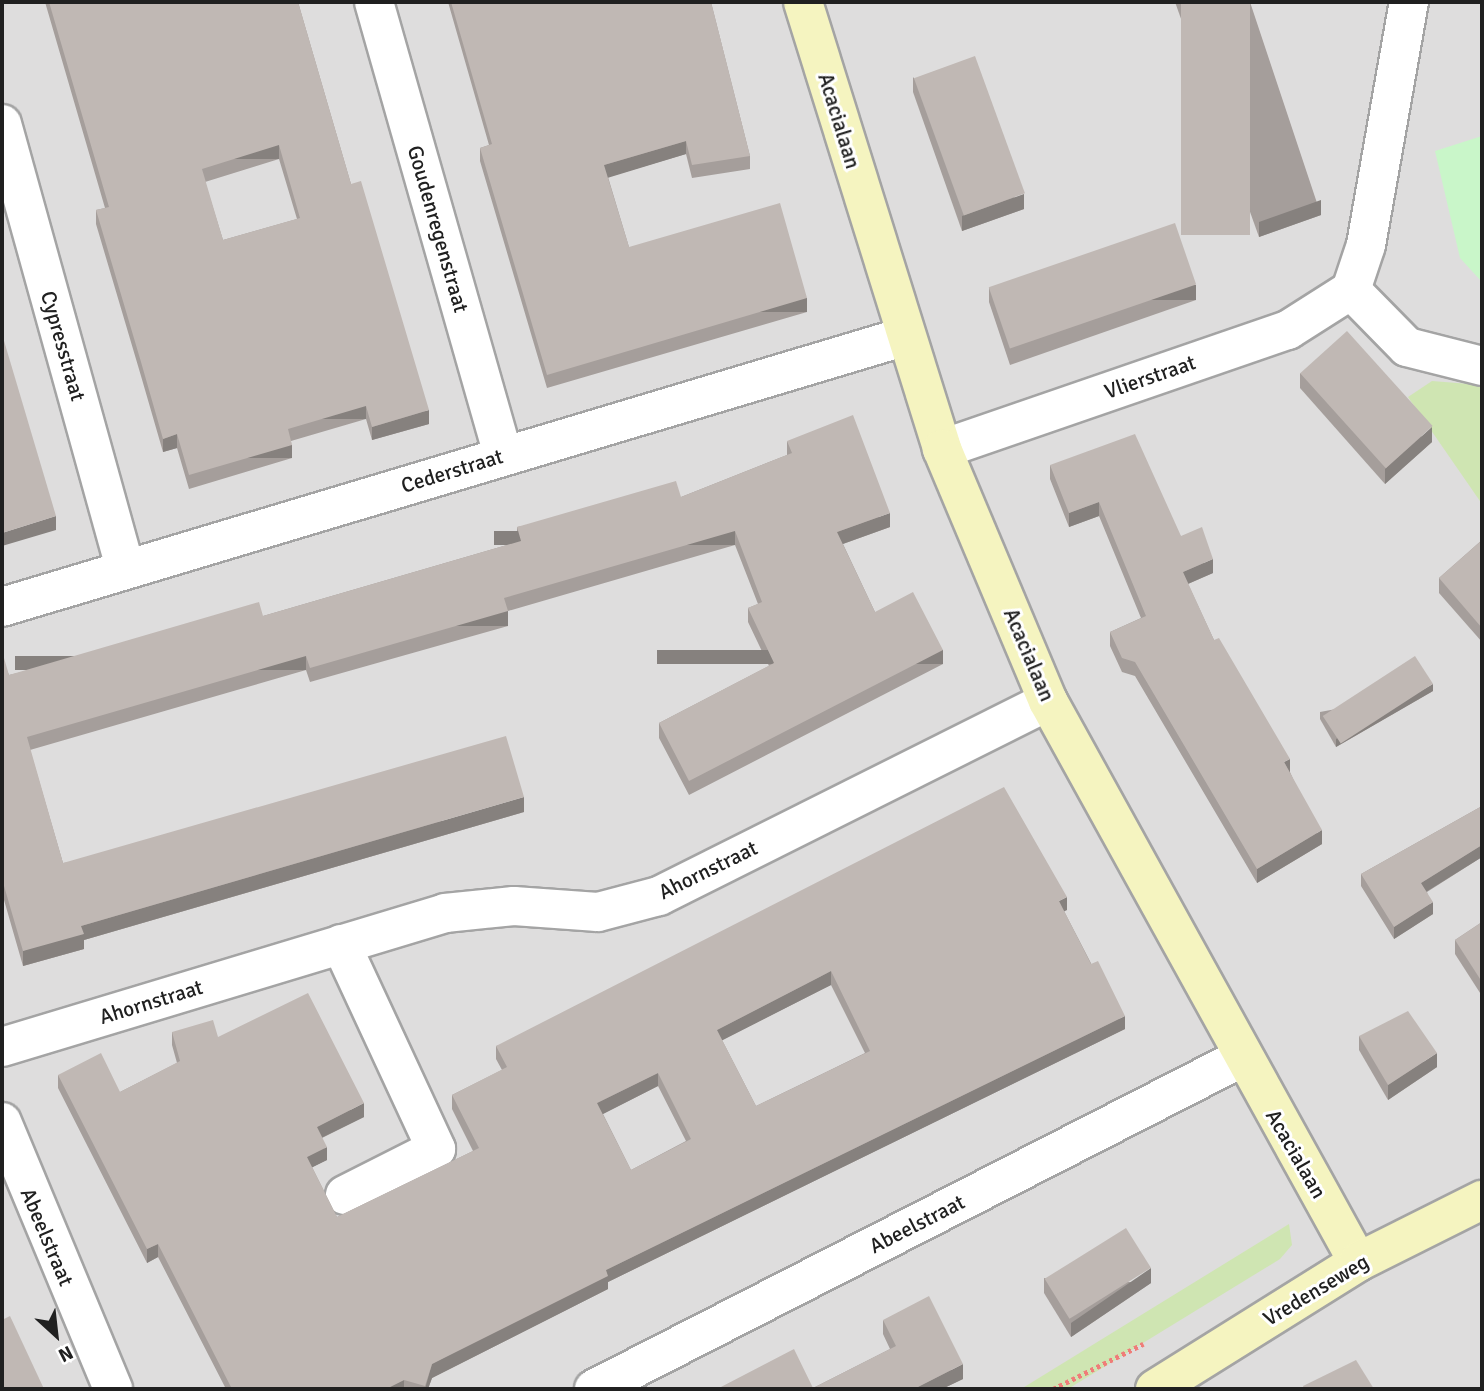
<!DOCTYPE html>
<style>
body{margin:0}
#map{position:relative;width:1484px;height:1391px;overflow:hidden;background:#f0ece7;font-family:Signika,sans-serif}
div>[style]{position:absolute}
[style*='--x']{left:calc(var(--x)*1px);top:calc(var(--y)*1px);width:calc(var(--w)*1px);rotate:calc(var(--a)*1deg)}
.residential>*{inset:0;background:#dedddd;transform-origin:0 0}
.grass>*{inset:0;background:#cfe5b2}
.park>*{inset:0;background:#c9f6c9}
.path>*{height:4.5px;margin-top:-2.25px;transform-origin:0;background:repeating-linear-gradient(90deg,#ef7d79 0 3.5px,transparent 0 7px)}
.roads{filter:drop-shadow(2px 0 #a4a4a4) drop-shadow(-2px 0 #a4a4a4) drop-shadow(0 2px #a4a4a4) drop-shadow(0 -2px #a4a4a4)}
.street>*{height:38px;margin:-19px;padding:0 19px;transform-origin:19px;border-radius:19px;background:#fff}
.secondary>*{height:38px;margin:-19px;padding:0 19px;transform-origin:19px;border-radius:19px;background:#f5f4c0}
.wall>*{inset:0;background:#a59e9b}
.shaded-wall>*{inset:0;background:#86817e;transform-origin:0 0}
.building>*{inset:0;background:#c0b8b4;transform-origin:0 0}
span{translate:-50% -50%;white-space:nowrap;text-align:center;line-height:1.15;-webkit-text-stroke:6px #fff;paint-order:stroke}
.street-label{font-size:21px;color:#202020}
.frame{position:absolute;inset:0;border:4px solid #202020;pointer-events:none}
.north{position:absolute;left:21px;top:1300px;width:70px;height:70px;-webkit-text-stroke:5px #fff;paint-order:stroke;rotate:153deg;font-size:19px;font-weight:700;line-height:28px;text-align:center;color:#202020}
.north::after{content:'';display:block;margin:auto;width:24px;height:32px;background:#202020;clip-path:polygon(50% 0,100% 100%,50% 72%,0 100%)}
</style>
<div id="map">
<div class="residential">
<i style="left:2px;top:2px;width:1480px;height:1387px"></i>
</div>
<div class="grass">
<i style="clip-path:polygon(1432px 381px,1482px 385px,1482px 504px,1408px 397px)"></i>
<i style="clip-path:polygon(1289px 1224px,1292px 1245px,1280px 1259px,1068px 1389px,1021px 1389px)"></i>
</div>
<div class="park">
<i style="clip-path:polygon(1482px 136px,1482px 282px,1460px 258px,1435px 151px)"></i>
</div>
<div class="path">
<i style="--x:1053;--y:1389;--w:101;--a:-26.6"></i>
</div>
<div class="roads">
<div class="street">
<i style="--x:374;--y:2;--w:471;--a:74.1"></i>
<i style="--x:2;--y:124;--w:461;--a:74.5"></i>
<i style="--x:1351;--y:290;--w:80;--a:45.5"></i>
<i style="--x:1407;--y:347;--w:77;--a:14.2"></i>
<i style="--x:942;--y:449;--w:366;--a:-19"></i>
<i style="--x:1288;--y:330;--w:75;--a:-32.4"></i>
<i style="--x:1351;--y:290;--w:47;--a:-71.6"></i>
<i style="--x:1366;--y:245;--w:247;--a:-80"></i>
<i style="--x:2;--y:607;--w:941;--a:-16.68"></i>
<i style="--x:341;--y:944;--w:226;--a:65.1"></i>
<i style="--x:436;--y:1149;--w:102;--a:153.2"></i>
<i style="--x:2;--y:1047;--w:463;--a:-16.8"></i>
<i style="--x:445;--y:913;--w:69;--a:-5.8"></i>
<i style="--x:514;--y:906;--w:84;--a:4.1"></i>
<i style="--x:598;--y:912;--w:63;--a:-14.7"></i>
<i style="--x:659;--y:896;--w:435;--a:-26.6"></i>
<i style="--x:2;--y:1122;--w:289;--a:67.4"></i>
<i style="--x:594;--y:1389;--w:727;--a:-27.09"></i>
</div>
<div class="secondary">
<i style="--x:803;--y:2;--w:468;--a:72.7"></i>
<i style="--x:942;--y:449;--w:273;--a:67.2"></i>
<i style="--x:1048;--y:701;--w:641;--a:61.08"></i>
<i style="--x:1155;--y:1389;--w:239;--a:-32"></i>
<i style="--x:1358;--y:1262;--w:139;--a:-26.6"></i>
</div>
</div>
<div class="wall">
<i style="clip-path:polygon(evenodd,45px 2px,298px 2px,351px 184px,429px 424px,372px 440px,366px 419px,291px 441px,292px 458px,189px 489px,177px 448px,163px 452px,141px 376px,96px 224px,96px 210px,105px 208px,45px 2px,279px 159px,297px 219px,223px 240px,205px 182px,279px 159px)"></i>
<i style="clip-path:polygon(448px 2px,711px 2px,750px 156px,750px 169px,692px 178px,686px 154px,608px 177px,629px 247px,807px 312px,547px 388px,480px 161px,480px 148px,489px 145px)"></i>
<i style="clip-path:polygon(1175px 2px,1250px 2px,1321px 215px,1259px 237px)"></i>
<i style="clip-path:polygon(913px 77px,1024px 209px,962px 231px,913px 92px)"></i>
<i style="clip-path:polygon(989px 288px,1196px 300px,1010px 365px,989px 302px)"></i>
<i style="clip-path:polygon(1300px 373px,1432px 442px,1385px 484px,1300px 388px)"></i>
<i style="clip-path:polygon(787px 441px,890px 527px,843px 544px,875px 612px,943px 664px,689px 795px,659px 738px,659px 723px,769px 666px,748px 622px,748px 608px,758px 604px,735px 545px,508px 611px,508px 626px,310px 682px,306px 670px,30px 750px,63px 863px,524px 812px,84px 940px,84px 949px,23px 966px,2px 893px,2px 659px,9px 675px,263px 616px,517px 542px,517px 527px,681px 497px,787px 455px)"></i>
<i style="clip-path:polygon(1050px 465px,1181px 536px,1213px 573px,1188px 584px,1214px 640px,1290px 772px,1322px 844px,1257px 883px,1135px 676px,1122px 672px,1110px 646px,1110px 632px,1141px 618px,1099px 516px,1069px 527px,1050px 479px)"></i>
<i style="clip-path:polygon(1482px 540px,1482px 642px,1439px 593px,1439px 578px)"></i>
<i style="clip-path:polygon(1433px 691px,1336px 747px,1320px 719px,1320px 712px)"></i>
<i style="clip-path:polygon(1482px 806px,1482px 857px,1427px 892px,1433px 914px,1394px 939px,1361px 886px,1361px 874px)"></i>
<i style="clip-path:polygon(evenodd,1067px 910px,1064px 911px,1125px 1029px,608px 1282px,608px 1289px,432px 1378px,428px 1389px,226px 1389px,158px 1257px,147px 1263px,58px 1088px,58px 1075px,120px 1092px,177px 1063px,172px 1045px,172px 1032px,218px 1037px,364px 1117px,322px 1138px,327px 1160px,312px 1167px,337px 1217px,473px 1151px,452px 1109px,452px 1095px,502px 1070px,496px 1059px,496px 1046px,1067px 910px,831px 985px,865px 1053px,756px 1106px,722px 1040px,831px 985px,1067px 910px,658px 1086px,686px 1141px,631px 1170px,603px 1114px,658px 1086px)"></i>
<i style="clip-path:polygon(1482px 922px,1482px 996px,1455px 954px,1455px 940px)"></i>
<i style="clip-path:polygon(1359px 1036px,1437px 1067px,1388px 1100px,1359px 1050px)"></i>
<i style="clip-path:polygon(1044px 1278px,1151px 1283px,1071px 1337px,1044px 1293px)"></i>
<i style="clip-path:polygon(883px 1320px,963px 1379px,942px 1389px,719px 1389px,813px 1388px,890px 1349px,883px 1334px)"></i>
</div>
<div class="shaded-wall">
<i style="clip-path:polygon(686px 141px,686px 154px,604px 179px,604px 165px)"></i>
<i style="left:279px;top:145px;width:14px;height:81px;rotate:90deg"></i>
<i style="clip-path:polygon(1024px 194px,1024px 209px,962px 231px,962px 216px)"></i>
<i style="clip-path:polygon(1321px 200px,1321px 215px,1259px 237px,1259px 222px)"></i>
<i style="left:1196px;top:285px;width:15px;height:197px;rotate:90deg"></i>
<i style="left:807px;top:298px;width:14px;height:271px;rotate:90deg"></i>
<i style="left:366px;top:406px;width:13px;height:81px;rotate:90deg"></i>
<i style="clip-path:polygon(429px 410px,429px 424px,372px 440px,372px 427px)"></i>
<i style="clip-path:polygon(1432px 427px,1432px 442px,1385px 484px,1385px 469px)"></i>
<i style="clip-path:polygon(177px 434px,177px 448px,163px 452px,163px 439px)"></i>
<i style="left:292px;top:445px;width:13px;height:107px;rotate:90deg"></i>
<i style="clip-path:polygon(1099px 502px,1099px 516px,1069px 527px,1069px 513px)"></i>
<i style="clip-path:polygon(890px 513px,890px 527px,837px 546px,837px 532px)"></i>
<i style="clip-path:polygon(56px 516px,56px 530px,2px 546px,2px 533px)"></i>
<i style="left:735px;top:531px;width:14px;height:241px;rotate:90deg"></i>
<i style="clip-path:polygon(1213px 559px,1213px 573px,1183px 586px,1183px 572px)"></i>
<i style="left:508px;top:611px;width:15px;height:206px;rotate:90deg"></i>
<i style="left:943px;top:650px;width:14px;height:286px;rotate:90deg"></i>
<i style="left:306px;top:656px;width:14px;height:291px;rotate:90deg"></i>
<i style="clip-path:polygon(1433px 684px,1433px 691px,1336px 747px,1336px 739px)"></i>
<i style="clip-path:polygon(1290px 759px,1290px 773px,1284px 762px)"></i>
<i style="clip-path:polygon(524px 797px,524px 812px,84px 940px,84px 949px,23px 966px,23px 951px,81px 926px)"></i>
<i style="clip-path:polygon(1322px 830px,1322px 844px,1257px 883px,1257px 869px)"></i>
<i style="clip-path:polygon(1482px 845px,1482px 857px,1421px 895px,1421px 883px)"></i>
<i style="clip-path:polygon(1067px 897px,1067px 910px,1059px 914px,1059px 901px)"></i>
<i style="clip-path:polygon(1433px 902px,1433px 914px,1394px 939px,1394px 927px)"></i>
<i style="clip-path:polygon(831px 971px,831px 985px,717px 1043px,717px 1030px)"></i>
<i style="clip-path:polygon(1125px 1016px,1125px 1029px,608px 1282px,608px 1289px,432px 1378px,428px 1389px,425px 1389px,432px 1364px,606px 1270px)"></i>
<i style="clip-path:polygon(1437px 1053px,1437px 1067px,1388px 1100px,1388px 1085px)"></i>
<i style="clip-path:polygon(658px 1073px,658px 1086px,597px 1117px,597px 1103px)"></i>
<i style="clip-path:polygon(364px 1103px,364px 1117px,317px 1140px,317px 1127px)"></i>
<i style="clip-path:polygon(327px 1147px,327px 1160px,307px 1170px,307px 1157px)"></i>
<i style="clip-path:polygon(158px 1244px,158px 1257px,147px 1263px,147px 1249px)"></i>
<i style="clip-path:polygon(1151px 1268px,1151px 1283px,1071px 1337px,1071px 1323px)"></i>
<i style="clip-path:polygon(963px 1364px,963px 1379px,942px 1389px,914px 1389px)"></i>
<i style="clip-path:polygon(404px 1380px,404px 1389px,386px 1389px)"></i>
</div>
<div class="building">
<i style="clip-path:polygon(evenodd,49px 2px,298px 2px,351px 184px,361px 181px,429px 410px,372px 427px,366px 406px,288px 429px,292px 445px,189px 475px,177px 434px,163px 439px,141px 362px,96px 210px,109px 207px,49px 2px,279px 145px,300px 218px,223px 240px,202px 169px,279px 145px)"></i>
<i style="clip-path:polygon(451px 2px,711px 2px,750px 156px,692px 165px,686px 141px,604px 165px,629px 247px,780px 203px,807px 298px,547px 375px,480px 148px,492px 144px)"></i>
<i style="left:1181px;top:2px;width:69px;height:233px"></i>
<i style="left:975px;top:56px;width:146px;height:65px;rotate:70deg"></i>
<i style="left:1175px;top:223px;width:65px;height:197px;rotate:71deg"></i>
<i style="left:1347px;top:331px;width:128px;height:63px;rotate:48deg"></i>
<i style="clip-path:polygon(2px 334px,56px 516px,2px 533px)"></i>
<i style="clip-path:polygon(853px 415px,890px 513px,837px 532px,875px 612px,913px 592px,943px 650px,689px 781px,659px 723px,774px 663px,748px 608px,762px 602px,735px 531px,504px 598px,508px 611px,310px 668px,306px 656px,27px 737px,63px 863px,506px 736px,524px 797px,81px 926px,84px 934px,23px 951px,2px 879px,2px 659px,4px 658px,9px 675px,259px 602px,263px 616px,521px 541px,517px 527px,676px 481px,681px 497px,792px 453px,787px 441px)"></i>
<i style="clip-path:polygon(1135px 434px,1181px 536px,1202px 527px,1213px 559px,1183px 572px,1214px 640px,1219px 638px,1290px 759px,1284px 762px,1322px 830px,1257px 869px,1135px 662px,1122px 658px,1110px 632px,1146px 616px,1099px 502px,1069px 513px,1050px 465px)"></i>
<i style="clip-path:polygon(1482px 540px,1482px 628px,1439px 578px)"></i>
<i style="left:1415px;top:656px;width:33px;height:110px;rotate:57deg"></i>
<i style="clip-path:polygon(evenodd,1004px 787px,1067px 897px,1059px 901px,1091px 964px,1098px 961px,1125px 1016px,606px 1270px,608px 1276px,432px 1364px,425px 1386px,404px 1380px,386px 1389px,232px 1389px,158px 1244px,147px 1249px,58px 1075px,101px 1053px,120px 1092px,180px 1061px,172px 1032px,213px 1020px,218px 1037px,308px 993px,364px 1103px,317px 1127px,327px 1147px,307px 1157px,337px 1217px,479px 1148px,452px 1095px,507px 1067px,496px 1046px,1004px 787px,831px 971px,870px 1051px,756px 1106px,717px 1030px,831px 971px,1004px 787px,658px 1073px,691px 1139px,631px 1170px,597px 1103px,658px 1073px)"></i>
<i style="clip-path:polygon(1482px 806px,1482px 845px,1421px 883px,1433px 902px,1394px 927px,1361px 874px)"></i>
<i style="clip-path:polygon(1482px 922px,1482px 982px,1455px 940px)"></i>
<i style="clip-path:polygon(1408px 1011px,1437px 1053px,1388px 1085px,1359px 1036px)"></i>
<i style="left:1126px;top:1228px;width:47px;height:96px;rotate:58deg"></i>
<i style="clip-path:polygon(929px 1296px,963px 1364px,914px 1389px,719px 1389px,719px 1388px,794px 1349px,813px 1388px,896px 1346px,883px 1320px)"></i>
<i style="clip-path:polygon(10px 1316px,44px 1389px,2px 1389px,2px 1320px)"></i>
<i style="clip-path:polygon(1356px 1360px,1374px 1389px,1304px 1389px,1303px 1386px)"></i>
</div>
<div class="street-label">
<span style="left:839px;top:121px;rotate:73deg">Acacialaan</span>
<span style="left:438px;top:229px;rotate:74deg">Goudenregenstraat</span>
<span style="left:63px;top:346px;rotate:74deg">Cypresstraat</span>
<span style="left:1150px;top:377px;rotate:-19deg">Vlierstraat</span>
<span style="left:452px;top:471px;rotate:-17deg">Cederstraat</span>
<span style="left:1029px;top:655px;rotate:67deg">Acacialaan</span>
<span style="left:708px;top:870px;rotate:-26deg">Ahornstraat</span>
<span style="left:151px;top:1002px;rotate:-17deg">Ahornstraat</span>
<span style="left:1296px;top:1154px;rotate:60deg">Acacialaan</span>
<span style="left:917px;top:1224px;rotate:-27deg">Abeelstraat</span>
<span style="left:47px;top:1237px;rotate:67deg">Abeelstraat</span>
<span style="left:1316px;top:1290px;rotate:-31deg">Vredenseweg</span>
</div>
<div class="frame"></div>
<div class="north">N</div>
</div>
